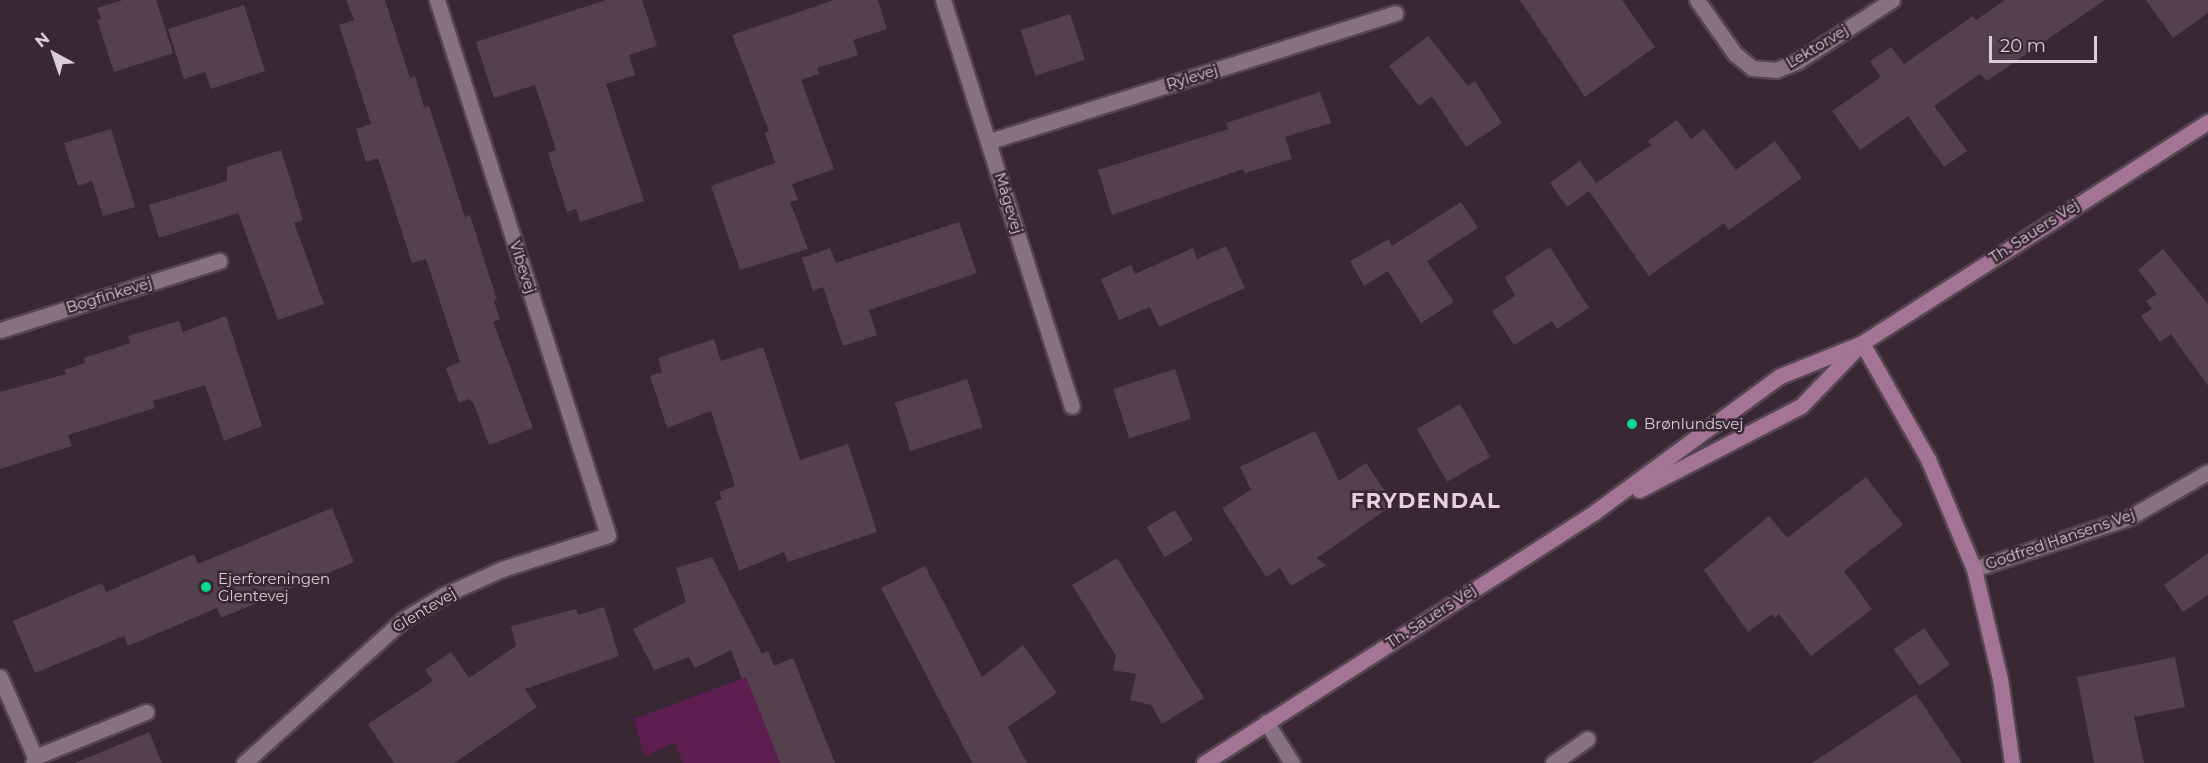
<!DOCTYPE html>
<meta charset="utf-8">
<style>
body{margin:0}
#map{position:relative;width:2208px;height:763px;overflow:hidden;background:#392734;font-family:Montserrat,sans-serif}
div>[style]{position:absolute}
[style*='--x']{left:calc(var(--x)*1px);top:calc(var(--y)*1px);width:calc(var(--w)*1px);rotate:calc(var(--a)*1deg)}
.green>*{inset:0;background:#5e1d4f}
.building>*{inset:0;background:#55414e;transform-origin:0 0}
.roads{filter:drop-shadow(2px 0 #54454f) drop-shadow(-2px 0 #54454f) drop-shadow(0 2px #54454f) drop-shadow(0 -2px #54454f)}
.lane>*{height:15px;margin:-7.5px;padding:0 7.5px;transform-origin:7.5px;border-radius:7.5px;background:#887280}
.street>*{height:15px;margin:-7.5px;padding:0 7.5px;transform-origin:7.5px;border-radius:7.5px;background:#887280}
.secondary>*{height:15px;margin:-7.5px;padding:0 7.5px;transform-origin:7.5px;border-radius:7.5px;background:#a37494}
.dots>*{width:16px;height:16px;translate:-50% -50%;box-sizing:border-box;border:3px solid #392734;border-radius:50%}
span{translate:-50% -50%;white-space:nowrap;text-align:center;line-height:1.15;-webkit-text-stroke:5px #392734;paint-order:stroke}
.street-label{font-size:15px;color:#daced6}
.poi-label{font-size:15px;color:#daced6}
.left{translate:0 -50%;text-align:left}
.district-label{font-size:21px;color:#e8d0e0;font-weight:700;letter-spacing:1.5px}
.north{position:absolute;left:24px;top:24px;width:60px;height:60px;-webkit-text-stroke:4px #392734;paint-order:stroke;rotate:320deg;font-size:16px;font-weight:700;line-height:24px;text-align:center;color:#daced6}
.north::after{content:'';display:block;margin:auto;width:21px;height:27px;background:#daced6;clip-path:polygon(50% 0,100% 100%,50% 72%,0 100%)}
.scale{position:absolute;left:1989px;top:36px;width:108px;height:27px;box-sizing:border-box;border:3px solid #daced6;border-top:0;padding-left:8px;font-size:18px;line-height:21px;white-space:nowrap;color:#daced6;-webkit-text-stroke:4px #392734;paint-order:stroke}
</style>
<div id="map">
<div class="green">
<i style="clip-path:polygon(746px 677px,780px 763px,683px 763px,675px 742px,644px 757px,634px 719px)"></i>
</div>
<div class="building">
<i style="clip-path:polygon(123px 0,156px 0,173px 53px,114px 72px,97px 20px,101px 19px,97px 8px)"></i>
<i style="clip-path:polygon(346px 0,385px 0,410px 78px,415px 76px,424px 107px,429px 106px,465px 217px,470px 215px,497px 300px,494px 301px,500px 319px,493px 322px,533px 428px,489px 445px,473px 402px,469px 399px,459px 403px,446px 368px,460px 362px,426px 259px,412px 263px,378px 158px,366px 162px,356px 129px,371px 124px,339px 25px,354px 20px)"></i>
<i style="clip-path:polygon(606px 0,642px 0,657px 46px,629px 55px,635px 75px,606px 84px,644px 201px,580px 222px,576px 209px,567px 212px,548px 153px,556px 150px,535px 85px,494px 98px,476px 42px)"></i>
<i style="clip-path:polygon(834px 0,878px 0,887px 29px,853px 40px,858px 55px,817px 68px,819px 74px,801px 80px,834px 169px,792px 184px,798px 200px,790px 202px,808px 249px,740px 270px,711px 186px,775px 163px,765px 133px,769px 131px,732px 35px)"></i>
<i style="clip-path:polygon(1520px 0,1622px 0,1655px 47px,1585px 97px)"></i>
<i style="clip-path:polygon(2005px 0,2105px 0,1987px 81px,1980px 74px,1934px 106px,1967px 151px,1944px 167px,1908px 116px,1860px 150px,1832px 111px,1881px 77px,1870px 61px,1891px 47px,1904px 64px,1973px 16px,1976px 20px)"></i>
<i style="clip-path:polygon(2146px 0,2208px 0,2208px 13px,2173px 38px)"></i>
<i style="clip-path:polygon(244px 5px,265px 71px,211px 89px,205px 72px,184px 79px,168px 29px)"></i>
<i style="left:1070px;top:14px;width:48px;height:52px;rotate:72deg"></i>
<i style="clip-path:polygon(1428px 36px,1468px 86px,1475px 81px,1502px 123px,1466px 147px,1432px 96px,1419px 106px,1389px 66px)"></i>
<i style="clip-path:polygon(1320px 92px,1331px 123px,1285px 137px,1292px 159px,1245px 173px,1243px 169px,1112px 215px,1098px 170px,1228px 129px,1226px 123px)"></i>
<i style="clip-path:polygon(1677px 120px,1691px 139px,1704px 129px,1736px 170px,1775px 141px,1802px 178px,1729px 230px,1724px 223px,1649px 276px,1589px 191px,1567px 207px,1550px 183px,1580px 161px,1596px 183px,1651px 145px,1648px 141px)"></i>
<i style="clip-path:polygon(111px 129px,135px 207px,103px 216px,92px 181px,78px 186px,64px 143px)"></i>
<i style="clip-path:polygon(281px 150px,303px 220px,294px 223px,324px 304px,278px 320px,238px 213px,159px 238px,149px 205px,227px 181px,227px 167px)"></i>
<i style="clip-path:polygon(1461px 202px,1478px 228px,1427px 261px,1454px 302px,1421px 323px,1388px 271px,1364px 286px,1350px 261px,1389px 239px,1392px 246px)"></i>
<i style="clip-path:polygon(959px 222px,977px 273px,869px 310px,877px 335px,843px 346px,823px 287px,813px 291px,802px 258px,830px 248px,836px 263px)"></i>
<i style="clip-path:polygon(1226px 246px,1245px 288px,1159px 327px,1150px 307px,1119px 320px,1101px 279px,1131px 265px,1135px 274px,1193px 248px,1197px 259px)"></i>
<i style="clip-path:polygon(1550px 247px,1589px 308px,1557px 329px,1552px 321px,1514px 345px,1492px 311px,1515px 296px,1505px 277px)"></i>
<i style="clip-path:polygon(2163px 249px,2208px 304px,2208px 386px,2171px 334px,2160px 342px,2141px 316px,2152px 309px,2146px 301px,2157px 294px,2138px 270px)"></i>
<i style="clip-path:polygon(226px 316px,262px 426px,224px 441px,205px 385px,153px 401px,155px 408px,68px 435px,72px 446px,0 469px,0 392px,66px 374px,64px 370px,85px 363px,84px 358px,130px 343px,128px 336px,179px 321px,183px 332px)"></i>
<i style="clip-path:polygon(714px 339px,721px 361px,763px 347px,800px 460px,848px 444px,877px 532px,788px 562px,784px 552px,739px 571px,715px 502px,722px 499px,719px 492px,735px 486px,711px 411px,667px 428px,650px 376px,662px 372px,658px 358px)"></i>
<i style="left:1175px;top:369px;width:52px;height:65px;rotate:72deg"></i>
<i style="left:967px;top:379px;width:51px;height:76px;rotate:72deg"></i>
<i style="left:1460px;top:404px;width:61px;height:50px;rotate:60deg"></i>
<i style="clip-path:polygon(1315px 431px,1339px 481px,1366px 463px,1394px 504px,1317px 558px,1326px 565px,1291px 586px,1280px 568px,1266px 577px,1222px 508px,1251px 490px,1240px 467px)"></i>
<i style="clip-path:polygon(1866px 477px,1903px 525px,1844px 571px,1872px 609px,1811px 656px,1779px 614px,1775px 618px,1772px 614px,1748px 632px,1704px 570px,1769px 516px,1787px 538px)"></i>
<i style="clip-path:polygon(332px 508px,354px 562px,221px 618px,217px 608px,128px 646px,124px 636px,35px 673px,13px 621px,102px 583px,106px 592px,194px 554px,198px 564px)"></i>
<i style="left:1175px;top:510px;width:35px;height:33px;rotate:59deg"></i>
<i style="clip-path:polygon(2208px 553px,2208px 595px,2183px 612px,2164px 585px)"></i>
<i style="clip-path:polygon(712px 557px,762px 654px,768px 651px,774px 666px,793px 658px,835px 763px,780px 763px,746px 677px,742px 679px,731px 650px,695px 668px,689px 657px,654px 670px,633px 629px,686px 602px,676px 568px)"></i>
<i style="clip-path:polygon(1117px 558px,1204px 698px,1162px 724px,1151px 705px,1130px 700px,1136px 674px,1113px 670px,1116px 656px,1072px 585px)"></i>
<i style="clip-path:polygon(925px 566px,982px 677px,1023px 645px,1057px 693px,1008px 727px,1027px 763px,972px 763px,881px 588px)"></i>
<i style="clip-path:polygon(604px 607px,619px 656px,525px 689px,537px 707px,454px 763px,394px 763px,368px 724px,433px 681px,425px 670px,451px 652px,469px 678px,516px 646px,511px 626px,576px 609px,578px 615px)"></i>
<i style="left:1924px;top:628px;width:45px;height:37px;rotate:55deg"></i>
<i style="clip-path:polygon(2175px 657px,2185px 707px,2134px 717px,2144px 763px,2094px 763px,2077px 677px)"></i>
<i style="clip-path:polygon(1916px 694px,1962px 763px,1812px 763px)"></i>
<i style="clip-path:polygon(149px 732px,162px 763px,75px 763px)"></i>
</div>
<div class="roads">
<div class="lane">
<i style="--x:35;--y:757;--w:120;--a:-22.1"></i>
</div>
<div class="street">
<i style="--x:943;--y:0;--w:426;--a:72.4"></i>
<i style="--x:1697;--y:0;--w:66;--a:54.9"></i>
<i style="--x:1735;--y:54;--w:22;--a:39"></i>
<i style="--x:1752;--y:68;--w:24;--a:5"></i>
<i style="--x:1776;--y:70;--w:24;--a:-22"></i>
<i style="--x:1798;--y:61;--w:112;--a:-33"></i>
<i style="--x:990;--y:141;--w:425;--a:-17.5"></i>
<i style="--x:0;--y:330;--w:230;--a:-17.5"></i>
<i style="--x:1974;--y:569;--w:164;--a:-18.4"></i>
<i style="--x:2130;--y:517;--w:90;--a:-30"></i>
<i style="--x:0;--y:677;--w:87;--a:66.4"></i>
<i style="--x:35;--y:757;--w:6;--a:108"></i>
<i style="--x:1266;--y:722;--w:49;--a:57.6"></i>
<i style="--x:244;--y:763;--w:215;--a:-42"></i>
<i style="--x:404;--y:619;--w:47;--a:-31"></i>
<i style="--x:444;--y:595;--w:64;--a:-24.1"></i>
<i style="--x:502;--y:569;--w:111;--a:-17.8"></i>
<i style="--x:608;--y:535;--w:562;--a:-107.73"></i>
<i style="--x:1553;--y:763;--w:42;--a:-35.2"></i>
</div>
<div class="secondary">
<i style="--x:1862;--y:343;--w:133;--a:60.4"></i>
<i style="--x:1928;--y:459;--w:119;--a:67.3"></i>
<i style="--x:1974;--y:569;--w:113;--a:76.7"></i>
<i style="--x:2000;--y:679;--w:85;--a:81.9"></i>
<i style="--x:1639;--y:490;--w:182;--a:-27.4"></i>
<i style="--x:1801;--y:406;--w:82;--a:-46"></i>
<i style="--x:1204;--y:763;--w:466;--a:-32.7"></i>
<i style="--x:1596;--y:511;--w:228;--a:-36.3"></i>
<i style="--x:1780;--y:376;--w:88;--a:-21.9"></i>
<i style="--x:1862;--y:343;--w:411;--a:-32.6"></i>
</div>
</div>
<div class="dots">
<i style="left:1632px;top:424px;background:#08d98b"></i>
<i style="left:206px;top:587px;background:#08d98b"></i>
</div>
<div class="street-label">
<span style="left:1817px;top:46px;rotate:-31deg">Lektorvej</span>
<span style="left:1192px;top:77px;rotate:-17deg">Rylevej</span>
<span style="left:1009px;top:203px;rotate:73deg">Mågevej</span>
<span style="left:2034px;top:231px;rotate:-33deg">Th. Sauers Vej</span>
<span style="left:523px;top:267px;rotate:72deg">Vibevej</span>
<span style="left:109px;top:295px;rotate:-17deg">Bogfinkevej</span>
<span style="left:2060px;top:539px;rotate:-19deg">Godfred Hansens Vej</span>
<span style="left:424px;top:610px;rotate:-31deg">Glentevej</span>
<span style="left:1431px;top:616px;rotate:-33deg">Th. Sauers Vej</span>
</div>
<div class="poi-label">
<span class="left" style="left:1644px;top:424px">Brønlundsvej</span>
<span class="left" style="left:218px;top:587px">Ejerforeningen<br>Glentevej</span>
</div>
<div class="district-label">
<span style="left:1426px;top:501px">FRYDENDAL</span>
</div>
<div class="north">N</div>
<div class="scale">20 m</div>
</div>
